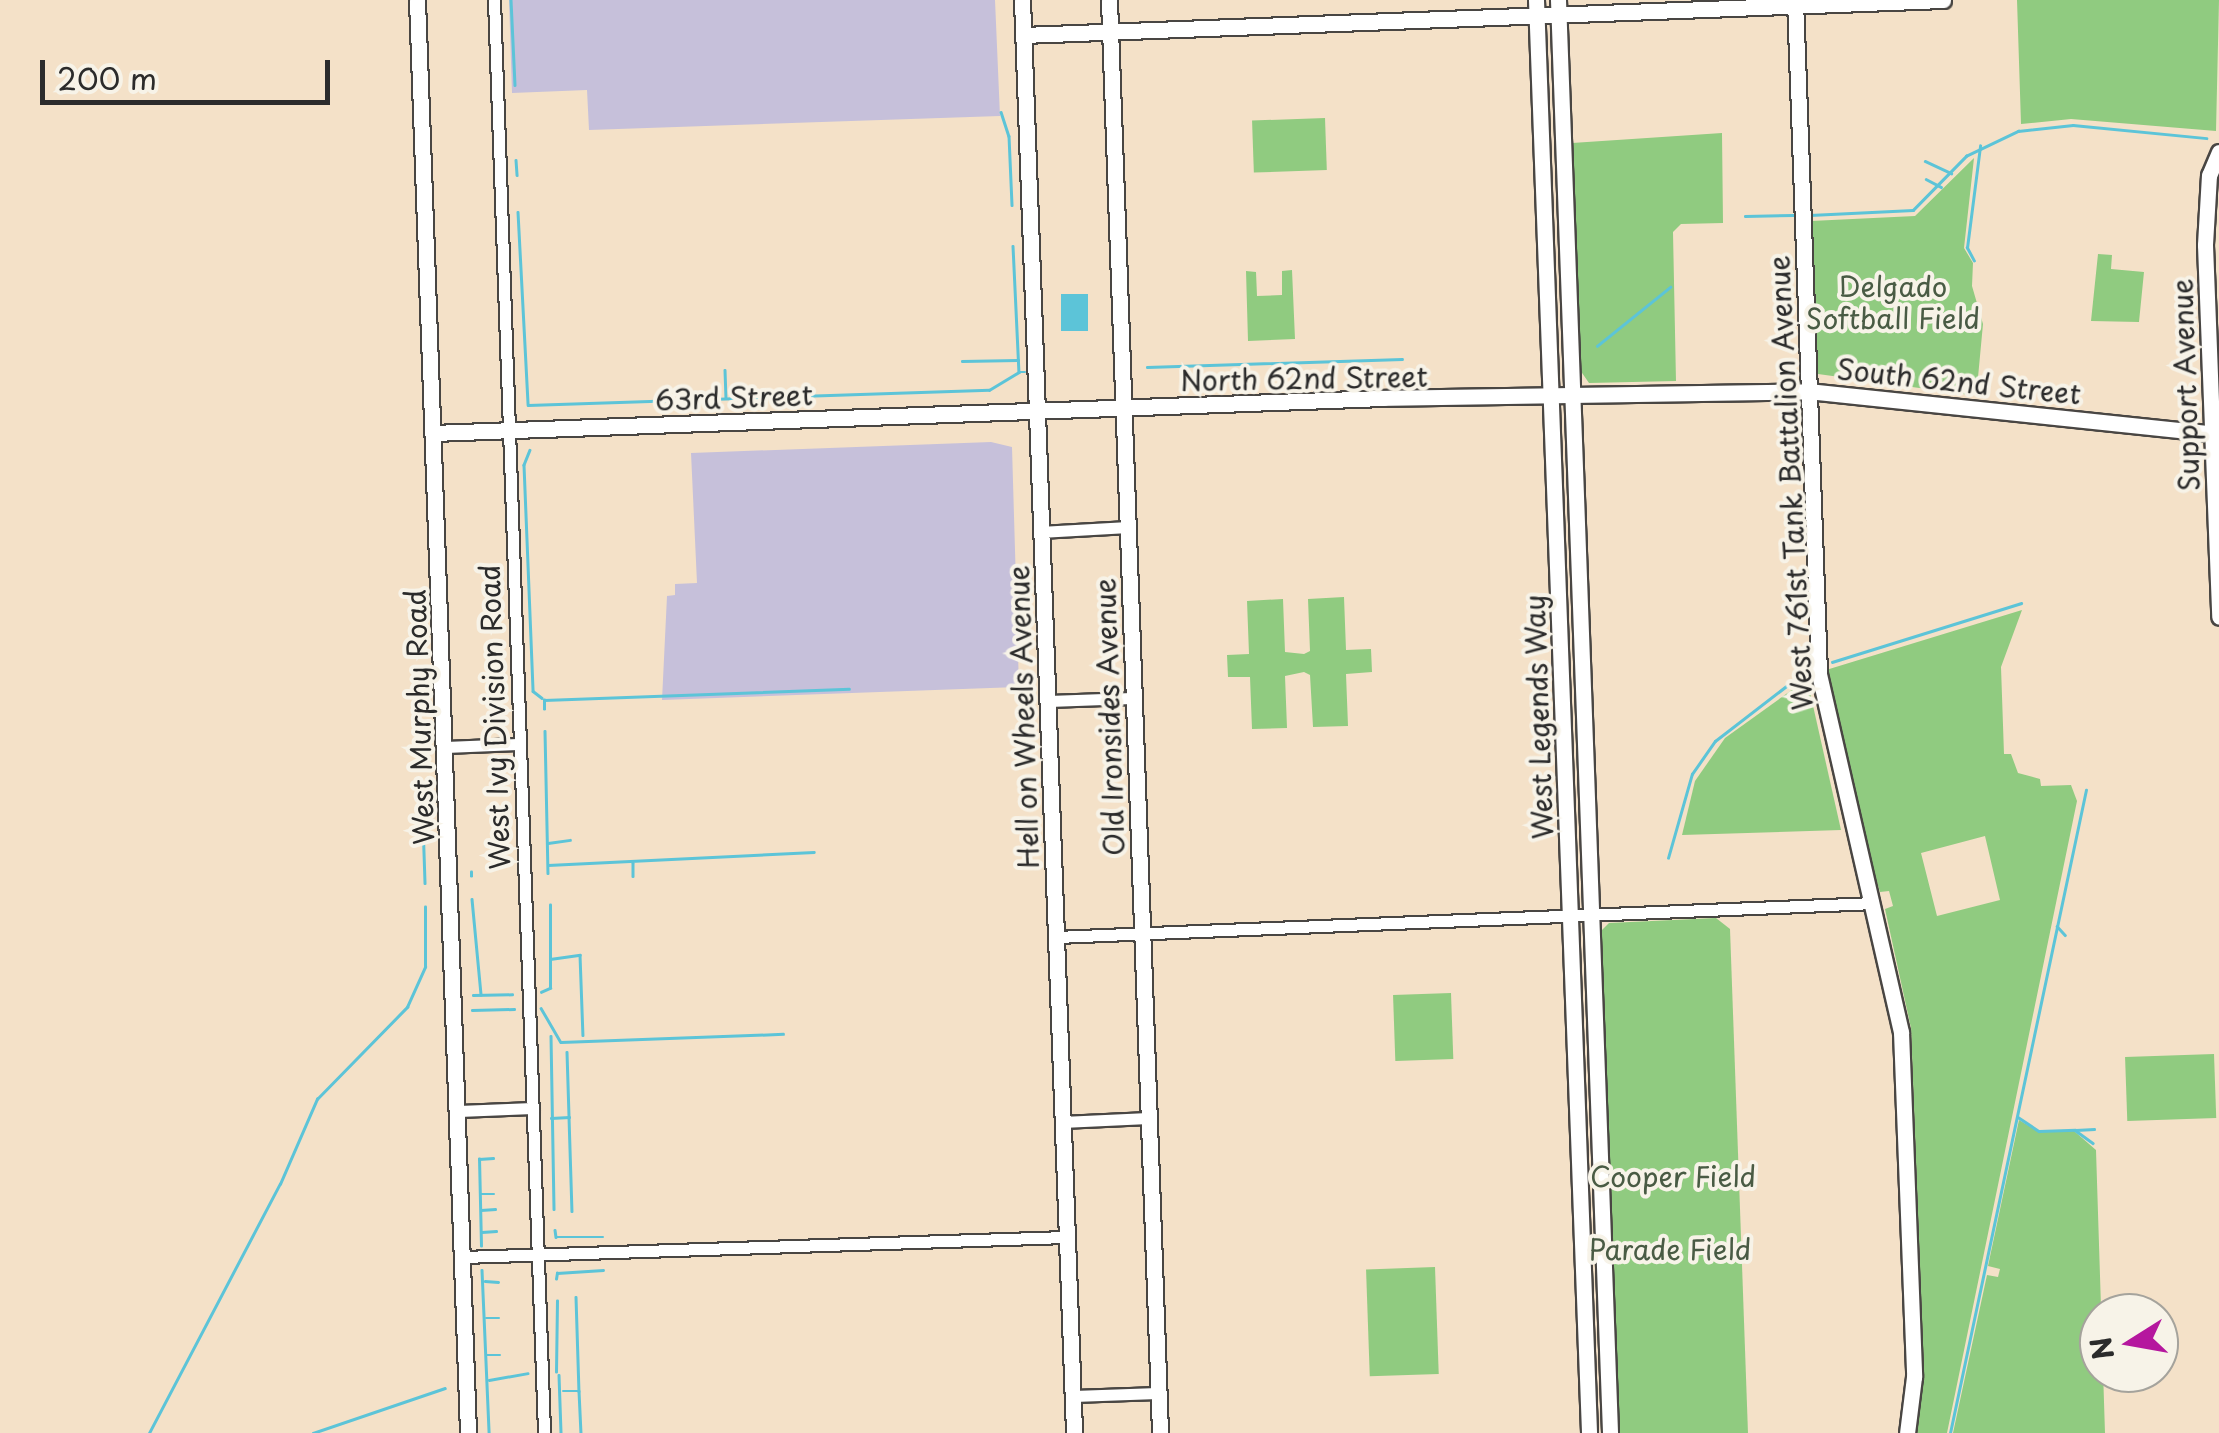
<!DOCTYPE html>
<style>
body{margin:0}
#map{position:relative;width:2219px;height:1433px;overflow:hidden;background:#f4e1c8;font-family:"Playpen Sans",sans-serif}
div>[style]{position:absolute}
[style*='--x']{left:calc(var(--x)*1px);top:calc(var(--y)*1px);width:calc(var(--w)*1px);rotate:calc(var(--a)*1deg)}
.industrial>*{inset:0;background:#c6c0da}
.green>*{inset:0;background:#90cb80;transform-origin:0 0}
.water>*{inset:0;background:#5cc4d8;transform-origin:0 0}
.stream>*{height:2.5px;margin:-1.25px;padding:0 1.25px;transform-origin:1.25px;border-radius:1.25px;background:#5cc4d8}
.roads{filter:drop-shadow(2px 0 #494643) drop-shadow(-2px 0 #494643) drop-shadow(0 2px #494643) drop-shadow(0 -2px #494643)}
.minor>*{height:11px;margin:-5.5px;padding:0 5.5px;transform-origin:5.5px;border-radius:5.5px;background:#fff}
.tertiary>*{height:15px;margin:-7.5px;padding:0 7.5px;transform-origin:7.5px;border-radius:7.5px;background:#fff}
span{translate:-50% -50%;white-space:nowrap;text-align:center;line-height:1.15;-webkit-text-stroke:8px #f7f3e8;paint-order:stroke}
.park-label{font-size:28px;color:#495b44}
.street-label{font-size:28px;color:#2b2b2b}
.north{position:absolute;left:2079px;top:1293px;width:100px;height:100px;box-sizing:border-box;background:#f7f3e8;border:2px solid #a5a39c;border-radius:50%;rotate:259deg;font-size:28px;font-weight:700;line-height:40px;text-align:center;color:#2b2b2b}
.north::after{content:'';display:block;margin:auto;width:35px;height:45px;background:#b5179e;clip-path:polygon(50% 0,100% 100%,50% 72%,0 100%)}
.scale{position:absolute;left:40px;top:60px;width:290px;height:45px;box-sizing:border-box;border:5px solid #2b2b2b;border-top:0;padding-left:12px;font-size:30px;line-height:35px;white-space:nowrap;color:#2b2b2b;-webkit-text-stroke:8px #f7f3e8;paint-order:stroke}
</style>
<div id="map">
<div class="industrial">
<i style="clip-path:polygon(509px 0,995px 0,1000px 116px,589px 130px,587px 90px,512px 93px)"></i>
<i style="clip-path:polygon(991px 442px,1012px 447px,1019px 687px,662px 700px,667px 596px,675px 595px,675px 584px,697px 583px,691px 453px)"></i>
</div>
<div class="green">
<i style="clip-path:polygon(2017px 0,2219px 0,2216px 131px,2071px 119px,2021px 124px)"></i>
<i style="left:1325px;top:118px;width:52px;height:73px;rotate:88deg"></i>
<i style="clip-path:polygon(1722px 133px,1723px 223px,1681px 224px,1673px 232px,1676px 381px,1589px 383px,1580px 370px,1572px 143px)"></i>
<i style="clip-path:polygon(1974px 158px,1964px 248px,1973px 263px,1972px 286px,1983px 324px,1977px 388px,1970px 395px,1818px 374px,1811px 221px,1915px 216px)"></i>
<i style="clip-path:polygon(2098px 254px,2112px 255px,2111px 269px,2144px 272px,2139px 322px,2091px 321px)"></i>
<i style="clip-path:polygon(1292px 270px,1295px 339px,1248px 341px,1246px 271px,1256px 272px,1257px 296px,1282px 295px,1282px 271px)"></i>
<i style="clip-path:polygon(1344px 597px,1346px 650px,1371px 649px,1372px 672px,1346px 674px,1348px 726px,1313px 727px,1310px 675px,1304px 672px,1285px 676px,1287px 728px,1252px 729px,1250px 677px,1228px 677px,1227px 655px,1249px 654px,1247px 601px,1283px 599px,1285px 652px,1304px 654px,1310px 651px,1308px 599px)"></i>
<i style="clip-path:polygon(evenodd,2022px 610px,2001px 667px,2004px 754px,2011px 754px,2018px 773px,2040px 779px,2041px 786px,2071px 785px,2077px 801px,1947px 1433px,1917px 1433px,1924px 1374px,1911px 1028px,1885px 909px,1893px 906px,1889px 891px,1880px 892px,1859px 825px,1826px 670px,2022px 610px,1985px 836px,2000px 900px,1937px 916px,1921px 853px,1985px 836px)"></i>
<i style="clip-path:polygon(1807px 679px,1841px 830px,1682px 835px,1695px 781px,1725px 738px)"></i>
<i style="clip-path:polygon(1716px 918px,1730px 929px,1748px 1433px,1616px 1433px,1599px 933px,1609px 923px)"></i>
<i style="left:1451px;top:993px;width:66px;height:58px;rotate:88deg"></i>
<i style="left:2214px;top:1054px;width:64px;height:89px;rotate:88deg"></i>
<i style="clip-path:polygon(2019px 1120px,2039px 1132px,2074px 1131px,2096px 1150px,2105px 1433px,1953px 1433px,1987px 1275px,1998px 1277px,2000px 1269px,1988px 1266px)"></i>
<i style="left:1435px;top:1267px;width:107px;height:69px;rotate:88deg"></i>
</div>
<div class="water">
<i style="left:1061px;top:294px;width:27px;height:37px"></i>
</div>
<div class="stream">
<i style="--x:511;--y:0;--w:85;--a:87.3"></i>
<i style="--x:1001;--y:112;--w:25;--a:72"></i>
<i style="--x:1009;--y:136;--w:69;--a:87.5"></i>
<i style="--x:516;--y:160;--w:15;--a:86"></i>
<i style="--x:1925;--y:161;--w:29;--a:25"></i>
<i style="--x:1926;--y:179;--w:17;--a:28"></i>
<i style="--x:518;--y:212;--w:193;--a:87"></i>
<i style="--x:1810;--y:215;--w:103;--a:-2.8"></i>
<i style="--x:1913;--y:210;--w:76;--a:-45.5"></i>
<i style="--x:1966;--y:156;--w:58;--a:-25.7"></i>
<i style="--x:2018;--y:131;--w:55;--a:-6.2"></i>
<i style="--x:2073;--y:125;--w:134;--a:5.6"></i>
<i style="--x:1745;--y:216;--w:48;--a:-1.2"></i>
<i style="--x:1013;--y:246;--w:126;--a:87.3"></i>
<i style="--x:1019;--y:372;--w:6;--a:0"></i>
<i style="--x:1974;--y:261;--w:15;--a:-118"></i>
<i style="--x:1967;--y:248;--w:103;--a:-82.7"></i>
<i style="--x:1597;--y:346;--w:94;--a:-38.9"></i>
<i style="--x:962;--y:361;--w:56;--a:-1"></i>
<i style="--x:1147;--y:367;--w:255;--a:-1.8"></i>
<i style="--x:725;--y:370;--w:27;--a:88"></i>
<i style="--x:528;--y:405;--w:461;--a:-1.9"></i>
<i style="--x:989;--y:390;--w:35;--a:-31"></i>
<i style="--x:530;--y:450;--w:16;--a:112"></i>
<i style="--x:524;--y:465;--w:226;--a:87.7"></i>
<i style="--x:533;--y:691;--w:11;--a:38"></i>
<i style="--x:1832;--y:662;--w:198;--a:-17.3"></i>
<i style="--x:544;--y:709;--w:9;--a:-90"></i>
<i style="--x:544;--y:700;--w:305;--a:-2.1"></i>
<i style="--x:545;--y:731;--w:142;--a:88.8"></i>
<i style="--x:422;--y:792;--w:91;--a:88.1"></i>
<i style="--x:548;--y:843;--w:22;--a:-8"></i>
<i style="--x:1668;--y:858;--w:87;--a:-74.1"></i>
<i style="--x:1692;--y:774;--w:40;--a:-55.1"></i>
<i style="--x:1715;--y:741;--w:110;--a:-37.6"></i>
<i style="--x:633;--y:863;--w:13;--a:90"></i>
<i style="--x:548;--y:865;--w:266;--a:-2.8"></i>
<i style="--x:471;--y:876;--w:4;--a:-90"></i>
<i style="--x:472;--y:899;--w:96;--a:84.6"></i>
<i style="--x:2057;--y:926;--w:12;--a:48"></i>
<i style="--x:550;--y:959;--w:30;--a:-8"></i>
<i style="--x:580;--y:955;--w:80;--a:87.9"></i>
<i style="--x:541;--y:992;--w:10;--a:-24"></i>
<i style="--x:550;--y:988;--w:83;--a:-90"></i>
<i style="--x:473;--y:995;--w:39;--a:-1"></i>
<i style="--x:541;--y:1008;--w:39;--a:60"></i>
<i style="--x:561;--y:1042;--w:222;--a:-2.1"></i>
<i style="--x:472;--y:1010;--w:42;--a:-1.4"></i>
<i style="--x:551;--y:1036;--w:173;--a:89"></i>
<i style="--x:567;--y:1052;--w:63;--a:88.2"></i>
<i style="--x:2018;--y:1117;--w:25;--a:34"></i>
<i style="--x:2039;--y:1131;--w:36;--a:-2"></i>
<i style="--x:2075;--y:1130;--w:22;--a:36"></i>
<i style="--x:551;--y:1118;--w:18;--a:-3"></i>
<i style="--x:569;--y:1117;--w:94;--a:88.2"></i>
<i style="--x:2076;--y:1130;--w:18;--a:-3"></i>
<i style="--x:481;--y:1194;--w:13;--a:0"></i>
<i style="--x:481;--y:1210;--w:14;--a:-4"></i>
<i style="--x:555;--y:1230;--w:7;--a:82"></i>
<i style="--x:556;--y:1237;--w:47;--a:0"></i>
<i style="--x:482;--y:1232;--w:14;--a:-4"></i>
<i style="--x:481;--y:1246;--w:87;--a:-91.3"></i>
<i style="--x:479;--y:1159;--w:14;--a:-4"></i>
<i style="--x:482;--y:1270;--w:163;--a:87.5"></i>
<i style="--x:556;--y:1279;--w:6;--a:-81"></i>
<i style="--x:557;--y:1273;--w:46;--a:-3.7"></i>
<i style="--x:485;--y:1281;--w:13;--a:4"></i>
<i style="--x:576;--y:1297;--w:94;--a:88.2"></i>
<i style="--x:486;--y:1318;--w:13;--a:0"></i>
<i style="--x:487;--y:1355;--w:13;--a:0"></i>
<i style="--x:556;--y:1372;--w:71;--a:-89.2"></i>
<i style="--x:559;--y:1375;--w:58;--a:88"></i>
<i style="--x:489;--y:1380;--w:39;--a:-10"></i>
<i style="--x:563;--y:1391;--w:16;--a:0"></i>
<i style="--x:579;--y:1391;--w:42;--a:87.3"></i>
<i style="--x:149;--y:1433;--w:281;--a:-62.3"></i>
<i style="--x:280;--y:1184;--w:93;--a:-66.5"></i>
<i style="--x:317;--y:1099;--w:129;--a:-45.6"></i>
<i style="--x:407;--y:1007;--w:44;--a:-65.8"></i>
<i style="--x:425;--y:967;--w:60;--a:-90"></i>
<i style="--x:313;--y:1433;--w:139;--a:-18.8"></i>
<i style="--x:1950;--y:1433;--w:657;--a:-78.06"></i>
</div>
<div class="roads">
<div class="minor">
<i style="--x:494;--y:0;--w:1434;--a:88"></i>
<i style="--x:1041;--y:532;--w:86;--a:-3.3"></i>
<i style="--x:1047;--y:701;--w:86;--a:-2"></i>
<i style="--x:445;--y:747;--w:73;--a:-2.4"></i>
<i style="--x:1056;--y:937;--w:818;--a:-2.38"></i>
<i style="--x:458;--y:1111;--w:75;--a:-2.3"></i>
<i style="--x:1062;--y:1122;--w:86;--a:-2.7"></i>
<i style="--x:463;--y:1257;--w:603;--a:-1.9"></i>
<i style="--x:1072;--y:1396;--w:87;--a:-2"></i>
</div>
<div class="tertiary">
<i style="--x:417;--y:0;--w:1434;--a:87.96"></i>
<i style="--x:1022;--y:0;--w:1434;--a:87.92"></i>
<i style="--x:1109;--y:0;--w:1434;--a:87.96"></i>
<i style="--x:1536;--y:0;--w:1434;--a:87.88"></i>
<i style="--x:1558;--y:0;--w:1434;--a:87.92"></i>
<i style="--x:1795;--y:0;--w:674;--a:87.96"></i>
<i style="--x:1819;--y:674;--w:367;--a:77.1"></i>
<i style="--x:1901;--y:1032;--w:345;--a:87.8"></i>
<i style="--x:1914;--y:1377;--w:56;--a:97.1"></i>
<i style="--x:1023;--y:35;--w:921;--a:-2.18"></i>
<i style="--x:2219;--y:152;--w:25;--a:113"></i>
<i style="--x:2209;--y:175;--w:70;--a:93.3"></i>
<i style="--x:2205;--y:245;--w:372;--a:87.8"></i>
<i style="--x:433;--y:433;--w:951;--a:-2.11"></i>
<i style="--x:1383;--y:398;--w:425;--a:-0.9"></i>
<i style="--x:1808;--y:391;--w:413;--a:6"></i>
</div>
</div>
<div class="park-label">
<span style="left:1893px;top:302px">Delgado<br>Softball Field</span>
<span style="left:1673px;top:1176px">Cooper Field</span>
<span style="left:1670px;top:1249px">Parade Field</span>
</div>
<div class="street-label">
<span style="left:1304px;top:378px;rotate:-1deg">North 62nd Street</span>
<span style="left:1959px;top:381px;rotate:6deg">South 62nd Street</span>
<span style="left:2185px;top:385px;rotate:-92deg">Support Avenue</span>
<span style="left:734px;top:397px;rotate:-2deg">63rd Street</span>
<span style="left:1790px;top:483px;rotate:-93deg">West 761st Tank Battalion Avenue</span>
<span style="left:419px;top:717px;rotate:-92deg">West Murphy Road</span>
<span style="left:494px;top:717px;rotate:-92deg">West Ivy Division Road</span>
<span style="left:1023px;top:717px;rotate:-92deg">Hell on Wheels Avenue</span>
<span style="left:1109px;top:717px;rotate:-92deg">Old Ironsides Avenue</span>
<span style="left:1538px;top:717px;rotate:-92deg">West Legends Way</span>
</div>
<div class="north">N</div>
<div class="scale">200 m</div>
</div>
